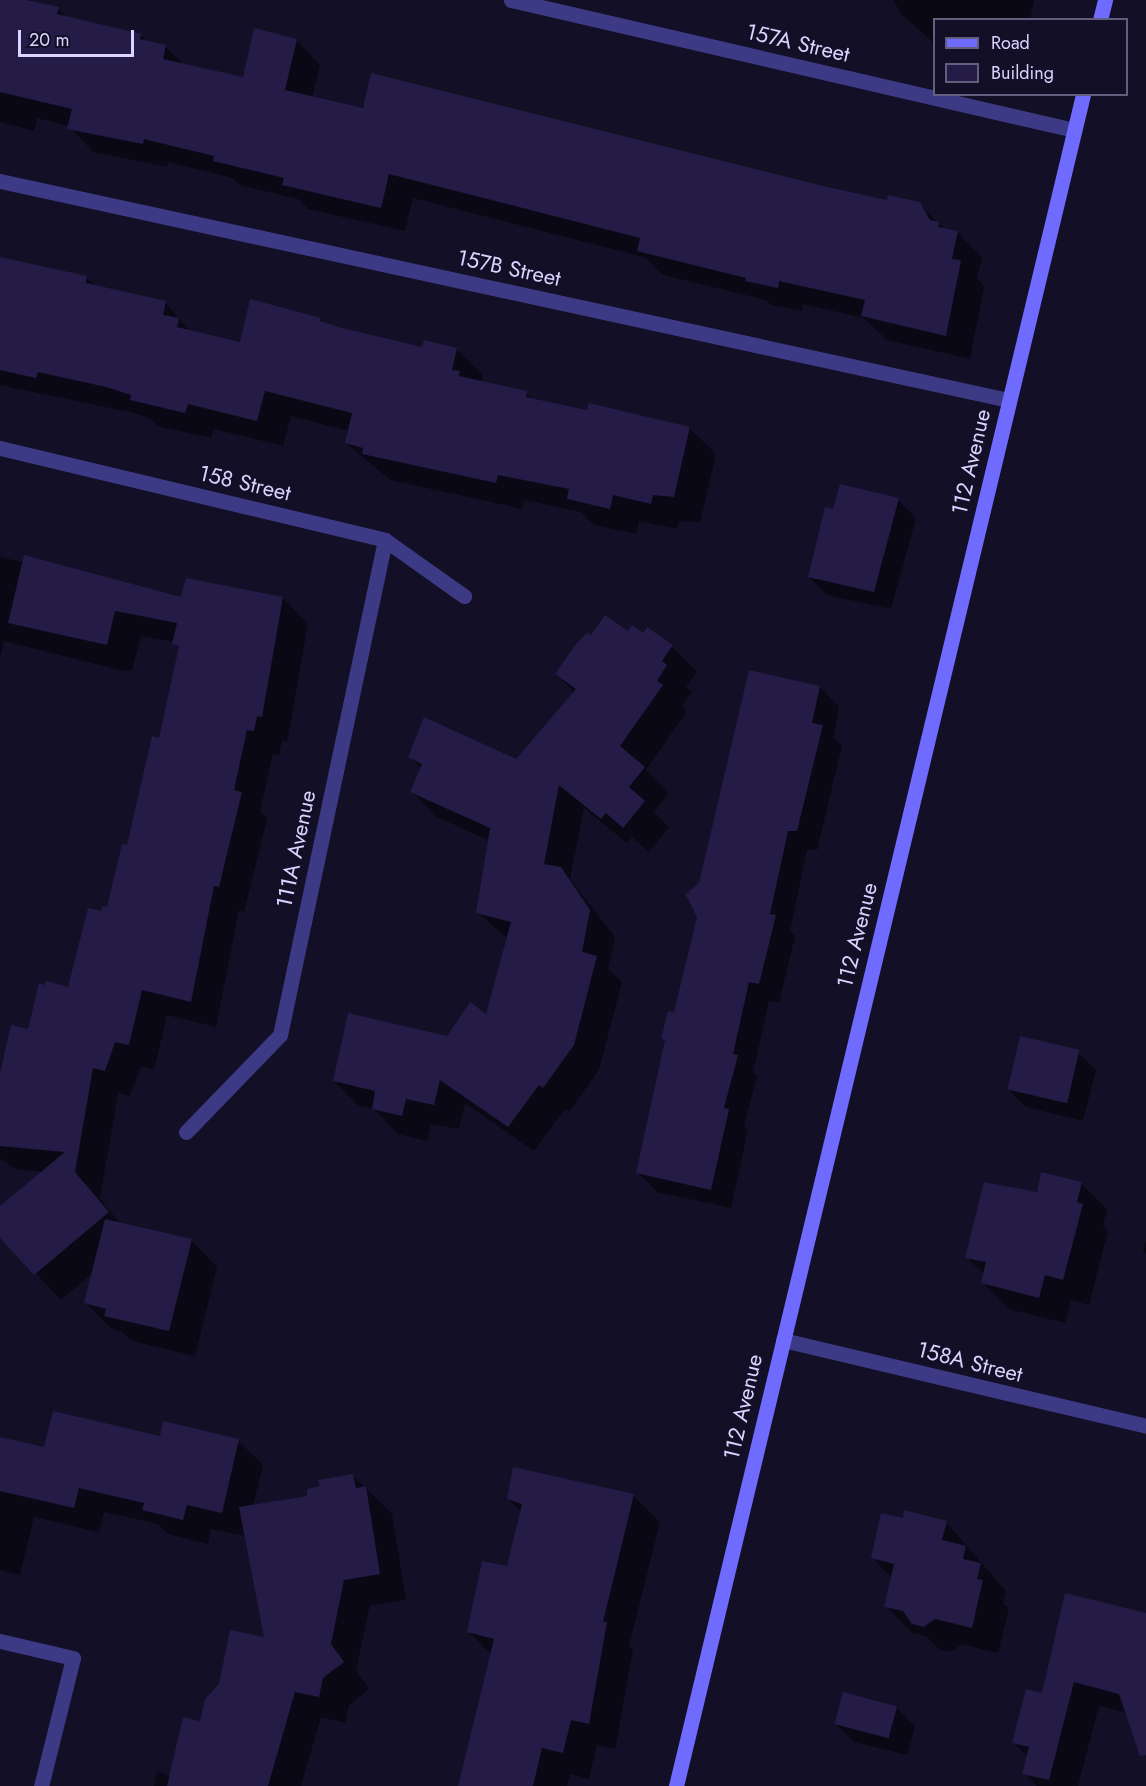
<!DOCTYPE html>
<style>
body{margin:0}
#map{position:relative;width:1146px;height:1786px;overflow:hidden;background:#130f26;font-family:Jost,sans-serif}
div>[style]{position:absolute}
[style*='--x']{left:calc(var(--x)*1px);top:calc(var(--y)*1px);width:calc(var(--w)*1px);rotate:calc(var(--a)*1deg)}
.shadow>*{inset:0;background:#0007}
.building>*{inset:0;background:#241b47;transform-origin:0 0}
.street>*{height:15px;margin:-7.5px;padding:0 7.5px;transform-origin:7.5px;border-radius:7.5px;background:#3d3a85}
.secondary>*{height:15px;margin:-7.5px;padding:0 7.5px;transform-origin:7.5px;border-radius:7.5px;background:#6f6bff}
span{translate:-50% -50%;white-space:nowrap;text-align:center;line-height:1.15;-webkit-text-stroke:6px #130f26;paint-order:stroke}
.street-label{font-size:22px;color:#d9d4ff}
.legend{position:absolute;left:933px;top:18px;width:195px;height:78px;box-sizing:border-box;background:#130f26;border:2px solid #625e7d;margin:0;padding:8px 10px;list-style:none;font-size:18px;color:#d9d4ff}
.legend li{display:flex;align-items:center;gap:12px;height:30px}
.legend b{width:30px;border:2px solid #625e7d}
.scale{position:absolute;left:18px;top:30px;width:116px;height:27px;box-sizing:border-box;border:3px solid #d9d4ff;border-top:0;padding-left:8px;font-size:18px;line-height:21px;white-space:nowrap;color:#d9d4ff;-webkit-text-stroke:4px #130f26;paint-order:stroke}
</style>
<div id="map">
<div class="shadow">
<i style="clip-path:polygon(0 0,58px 9px,67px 18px,141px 35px,148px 42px,165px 46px,184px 65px,244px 79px,296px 40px,320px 65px,312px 98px,364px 110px,888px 201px,919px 203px,945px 230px,958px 233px,982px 257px,977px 278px,984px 286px,970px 359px,887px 340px,864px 318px,803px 304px,802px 311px,771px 305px,766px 300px,663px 275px,644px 257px,413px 198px,405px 231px,308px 209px,298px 199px,239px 185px,233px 178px,168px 162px,167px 167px,93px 152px,69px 126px,37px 118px,34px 131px,0 122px)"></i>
<i style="clip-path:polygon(893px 0,1034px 0,1030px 20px,934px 20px,934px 43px,903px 16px)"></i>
<i style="clip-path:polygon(0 258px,86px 277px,95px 286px,165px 302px,190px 332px,241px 343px,320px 319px,325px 324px,423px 349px,456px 349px,483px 375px,481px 382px,526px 393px,533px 400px,689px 428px,716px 454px,700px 522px,679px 521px,677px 529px,639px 521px,636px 534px,594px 525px,581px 512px,524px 500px,522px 509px,390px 480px,346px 443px,349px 431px,291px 416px,283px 446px,214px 429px,211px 438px,157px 426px,149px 418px,134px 413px,0 385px)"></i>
<i style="clip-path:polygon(898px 500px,916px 518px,891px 609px,827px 595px,809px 577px,835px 511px)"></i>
<i style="clip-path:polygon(0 557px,182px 599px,283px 598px,308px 624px,287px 742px,282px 740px,279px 756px,273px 754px,260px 811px,267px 819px,244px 912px,239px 910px,216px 1027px,167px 1015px,154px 1070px,141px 1066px,130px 1096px,118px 1093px,100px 1199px,121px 1224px,191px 1240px,217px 1267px,195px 1356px,132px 1341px,122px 1332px,112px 1329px,86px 1303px,94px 1272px,61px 1300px,0 1235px,0 1208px,43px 1172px,15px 1169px,0 1158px,0 1072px,29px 1030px,70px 988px,103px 913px,109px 909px,160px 740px,180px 650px,174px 642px,141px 636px,132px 670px,124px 671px,4px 641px,0 657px)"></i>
<i style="clip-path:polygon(628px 633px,672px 647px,697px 672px,686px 687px,692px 692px,682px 706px,687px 711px,646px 770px,669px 793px,654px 812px,669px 827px,649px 852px,632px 837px,627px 843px,584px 808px,570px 879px,615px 937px,608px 969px,622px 982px,599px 1070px,569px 1112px,565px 1109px,534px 1151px,465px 1103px,459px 1129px,431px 1124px,427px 1141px,398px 1134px,374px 1109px,359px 1106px,334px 1081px,448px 1037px,487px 1016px,508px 939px,478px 913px,490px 841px,437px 817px,412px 792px,422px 769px,410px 757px,516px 761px,575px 693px,556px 674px,592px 637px)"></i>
<i style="clip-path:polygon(820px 687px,839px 707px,833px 737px,842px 746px,817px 850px,807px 850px,790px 931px,795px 936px,779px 1003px,769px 1001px,753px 1072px,757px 1076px,744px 1126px,748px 1130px,731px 1208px,657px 1192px,638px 1173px,666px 1041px,663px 1038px,675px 1014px,699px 917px,696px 897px)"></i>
<i style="clip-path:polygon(1078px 1052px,1096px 1070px,1083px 1121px,1026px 1107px,1008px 1089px)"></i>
<i style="clip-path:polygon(1081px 1183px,1107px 1209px,1103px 1226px,1108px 1231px,1089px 1305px,1071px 1300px,1065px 1323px,1009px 1309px,983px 1283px,985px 1275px,966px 1257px,1038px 1194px)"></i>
<i style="clip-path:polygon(1146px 1240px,1146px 1254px,1143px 1252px)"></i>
<i style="clip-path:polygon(0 1438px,45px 1449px,161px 1438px,238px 1441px,263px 1465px,253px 1506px,309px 1497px,353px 1476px,392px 1514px,406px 1600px,370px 1605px,356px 1671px,369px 1689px,349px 1705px,345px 1723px,321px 1717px,301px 1786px,154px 1786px,157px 1772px,171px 1776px,201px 1723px,266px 1639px,246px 1536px,211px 1529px,208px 1544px,168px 1534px,158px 1524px,104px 1512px,99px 1532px,34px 1517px,20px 1575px,0 1570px)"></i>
<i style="clip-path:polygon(514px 1468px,634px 1496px,660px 1522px,629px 1646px,633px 1650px,615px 1749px,597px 1745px,589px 1779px,571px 1774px,567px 1786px,460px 1786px,492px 1655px,469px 1632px,508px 1568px,522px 1512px,508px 1499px)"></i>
<i style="clip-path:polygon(904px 1520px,946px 1522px,1006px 1591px,1003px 1603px,1009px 1608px,998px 1653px,962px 1644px,951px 1652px,940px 1650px,926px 1636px,912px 1633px,886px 1606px,892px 1578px,873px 1558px)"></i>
<i style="clip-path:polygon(1146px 1615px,1146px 1729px,1132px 1714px,1099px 1706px,1078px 1786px,1037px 1786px,1024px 1773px,1028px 1757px,1013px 1742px,1043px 1695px)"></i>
<i style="clip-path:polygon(844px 1694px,897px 1708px,915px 1726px,907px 1755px,854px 1742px,836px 1724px)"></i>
</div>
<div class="building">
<i style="clip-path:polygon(0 0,26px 0,59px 7px,57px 14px,142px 34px,140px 39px,166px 45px,163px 59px,243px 77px,254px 28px,297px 39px,285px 90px,363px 108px,371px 73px,823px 186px,887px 200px,888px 195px,920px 202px,930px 220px,939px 222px,938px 227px,958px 231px,952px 259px,961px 260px,946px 336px,861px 316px,865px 300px,779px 281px,778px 288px,745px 281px,746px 278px,637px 251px,640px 238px,389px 174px,381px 208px,282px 185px,284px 178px,213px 161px,214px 156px,144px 139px,143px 144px,67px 129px,72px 109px,0 92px)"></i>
<i style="clip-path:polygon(0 257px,87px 276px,86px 283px,166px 301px,163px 315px,179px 318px,177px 327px,240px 342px,250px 299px,321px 318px,320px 321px,342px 328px,422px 347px,424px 340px,457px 348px,452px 370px,460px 371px,459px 376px,527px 391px,526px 397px,587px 410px,589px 403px,690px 427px,674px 497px,653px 495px,651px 504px,613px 495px,610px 509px,567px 499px,569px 489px,498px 475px,496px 483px,362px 454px,363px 448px,345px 443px,352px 413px,265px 391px,257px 421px,188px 404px,185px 413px,130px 400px,131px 395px,106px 387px,38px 372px,36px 378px,0 370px)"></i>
<i style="clip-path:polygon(840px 484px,899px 498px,874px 592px,808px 577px,825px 507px,833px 509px)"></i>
<i style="clip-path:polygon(24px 555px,181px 597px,186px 578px,283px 597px,262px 717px,257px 716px,254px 731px,247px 730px,234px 790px,242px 792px,219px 887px,214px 886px,191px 1002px,142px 990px,129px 1045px,115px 1042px,105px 1071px,93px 1068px,75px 1172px,109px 1212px,34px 1275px,0 1238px,0 1206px,65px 1152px,0 1146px,0 1073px,11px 1025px,28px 1029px,39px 983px,45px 985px,46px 981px,68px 987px,88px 908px,101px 911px,102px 906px,107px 907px,122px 844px,127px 845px,152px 736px,159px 738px,179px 646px,172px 644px,177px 623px,115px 611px,107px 645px,8px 623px)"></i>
<i style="clip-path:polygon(605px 615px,628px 631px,632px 625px,643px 633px,647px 627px,673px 645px,662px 661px,667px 665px,657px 681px,663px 685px,620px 746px,645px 767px,629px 787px,645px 801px,623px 828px,606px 813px,601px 819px,559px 785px,544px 864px,561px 867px,590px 910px,582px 952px,597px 956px,574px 1045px,543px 1088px,539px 1085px,508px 1127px,440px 1080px,434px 1105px,406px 1099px,402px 1116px,372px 1109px,375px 1091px,333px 1081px,348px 1013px,447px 1036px,470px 1002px,486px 1014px,511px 922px,476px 913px,490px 828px,410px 792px,422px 764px,408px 757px,424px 717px,516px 759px,576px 689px,555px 674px,576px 644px,587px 633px,591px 635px)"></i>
<i style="clip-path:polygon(749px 670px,820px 686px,812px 723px,823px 725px,797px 831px,788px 831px,770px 914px,776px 915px,759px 984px,749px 982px,733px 1054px,738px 1055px,724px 1108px,729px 1109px,711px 1190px,636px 1173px,665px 1040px,661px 1039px,668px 1011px,674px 1012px,697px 917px,685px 893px,692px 894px,688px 892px,699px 883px)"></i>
<i style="left:1020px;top:1036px;width:61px;height:55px;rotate:13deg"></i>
<i style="clip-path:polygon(1041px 1172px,1082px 1182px,1077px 1202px,1083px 1204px,1063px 1280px,1045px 1275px,1039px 1298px,981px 1283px,986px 1262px,965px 1258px,984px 1182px,1037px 1192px)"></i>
<i style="clip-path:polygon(105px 1219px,192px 1239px,169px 1331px,104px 1316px,106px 1309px,84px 1303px)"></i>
<i style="clip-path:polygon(53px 1411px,160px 1436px,163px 1421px,239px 1439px,222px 1513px,187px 1505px,183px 1520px,142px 1510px,144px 1503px,79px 1488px,74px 1508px,0 1491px,0 1437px,44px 1447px)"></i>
<i style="clip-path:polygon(513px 1467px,634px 1494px,603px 1622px,607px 1622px,589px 1724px,571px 1720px,563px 1753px,542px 1748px,533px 1786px,458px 1786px,494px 1639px,467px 1632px,482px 1561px,507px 1566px,522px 1504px,507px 1499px)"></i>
<i style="clip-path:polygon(353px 1474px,356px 1488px,366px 1486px,380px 1574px,344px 1580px,331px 1644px,344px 1662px,323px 1678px,319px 1697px,295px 1692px,268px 1786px,167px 1786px,183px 1717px,200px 1721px,205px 1699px,219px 1684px,230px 1630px,264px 1637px,239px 1507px,307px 1496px,307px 1489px,320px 1486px,318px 1480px)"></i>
<i style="clip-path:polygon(904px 1510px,947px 1521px,942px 1540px,966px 1546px,963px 1559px,981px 1563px,977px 1579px,983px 1580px,972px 1628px,935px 1619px,924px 1627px,912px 1624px,903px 1611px,884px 1607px,894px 1564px,871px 1558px,881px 1513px,903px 1518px)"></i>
<i style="clip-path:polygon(1065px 1593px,1146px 1613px,1146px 1755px,1140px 1756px,1119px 1694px,1074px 1682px,1049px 1780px,1022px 1774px,1029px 1747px,1012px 1743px,1026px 1689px,1042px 1693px)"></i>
<i style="left:843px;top:1692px;width:56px;height:33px;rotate:15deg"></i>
</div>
<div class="street">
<i style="--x:511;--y:0;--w:578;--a:13"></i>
<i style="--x:0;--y:181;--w:1032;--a:12.25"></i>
<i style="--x:0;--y:448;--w:396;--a:13.4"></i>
<i style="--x:385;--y:540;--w:97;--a:35.3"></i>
<i style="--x:186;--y:1132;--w:135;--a:-45.9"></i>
<i style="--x:280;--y:1035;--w:506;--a:-78.02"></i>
<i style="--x:783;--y:1340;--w:373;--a:13.3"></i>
<i style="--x:0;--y:1641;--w:75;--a:13.1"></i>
<i style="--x:73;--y:1658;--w:132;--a:104"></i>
</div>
<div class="secondary">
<i style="--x:1100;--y:20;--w:21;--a:-76"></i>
<i style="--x:676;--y:1786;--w:1740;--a:-76.47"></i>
</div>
<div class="street-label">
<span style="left:798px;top:43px;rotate:13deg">157A Street</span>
<span style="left:509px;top:268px;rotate:12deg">157B Street</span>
<span style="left:971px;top:462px;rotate:-77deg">112 Avenue</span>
<span style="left:245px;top:483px;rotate:13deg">158 Street</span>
<span style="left:296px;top:849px;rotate:-78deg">111A Avenue</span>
<span style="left:857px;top:935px;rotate:-76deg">112 Avenue</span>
<span style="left:970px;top:1362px;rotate:14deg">158A Street</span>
<span style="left:743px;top:1407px;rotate:-77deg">112 Avenue</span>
</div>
<ul class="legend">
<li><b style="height:8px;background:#6f6bff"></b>Road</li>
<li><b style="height:16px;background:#241b47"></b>Building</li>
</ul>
<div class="scale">20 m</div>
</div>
